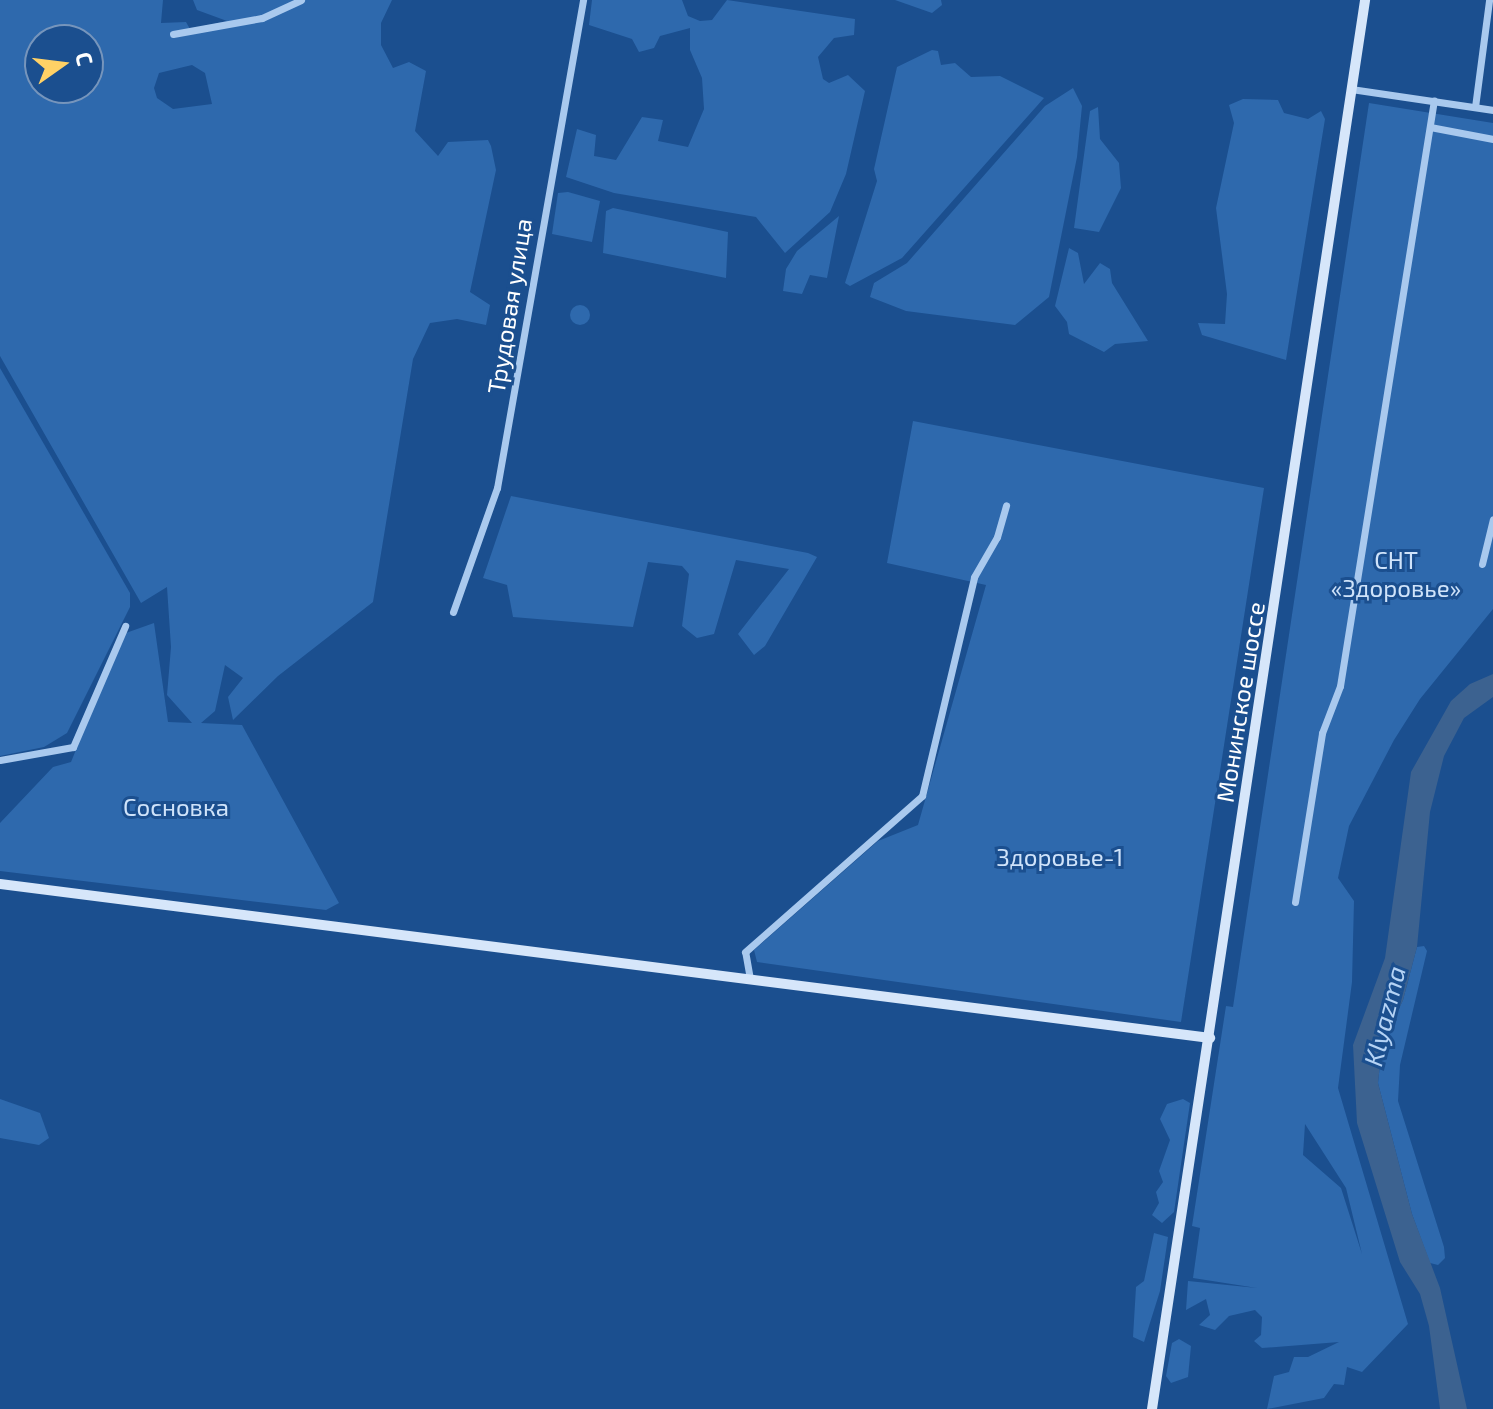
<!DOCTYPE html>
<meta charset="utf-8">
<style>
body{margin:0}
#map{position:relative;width:1493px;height:1409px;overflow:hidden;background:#1b4f8f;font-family:"Exo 2",sans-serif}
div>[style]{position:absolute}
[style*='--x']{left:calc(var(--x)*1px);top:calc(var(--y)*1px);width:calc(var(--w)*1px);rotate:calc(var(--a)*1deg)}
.green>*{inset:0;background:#2e69ad}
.round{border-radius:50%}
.water>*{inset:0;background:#3c6290}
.street>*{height:7px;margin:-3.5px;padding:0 3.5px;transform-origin:3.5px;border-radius:3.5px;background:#a9c9ee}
.secondary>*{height:10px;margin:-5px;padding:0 5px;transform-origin:5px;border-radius:5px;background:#d6e6fa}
span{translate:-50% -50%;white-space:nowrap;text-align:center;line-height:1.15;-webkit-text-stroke:6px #1b4f8f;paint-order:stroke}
.street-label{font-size:24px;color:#fff}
.park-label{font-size:24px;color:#cfe3fa}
.water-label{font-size:26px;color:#b5d3f5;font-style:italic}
.north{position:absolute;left:24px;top:24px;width:80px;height:80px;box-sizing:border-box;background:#1b4f8f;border:2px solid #7695bc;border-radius:50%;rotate:76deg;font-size:22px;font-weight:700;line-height:32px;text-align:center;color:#fff}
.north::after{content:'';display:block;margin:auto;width:28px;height:36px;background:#ffd166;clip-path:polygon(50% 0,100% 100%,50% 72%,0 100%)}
</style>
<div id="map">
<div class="green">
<i style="clip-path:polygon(evenodd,0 0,163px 0,161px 23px,186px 22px,190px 29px,227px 21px,197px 10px,193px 0,392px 0,381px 23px,381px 45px,393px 68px,409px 62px,426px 71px,415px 131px,438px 156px,448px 142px,488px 140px,491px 146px,496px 170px,470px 292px,490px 305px,486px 325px,457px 319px,430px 323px,413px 359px,373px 602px,278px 676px,233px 720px,228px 697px,243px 678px,225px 665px,215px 711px,201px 723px,242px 725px,339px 903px,326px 910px,0 871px,0 823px,53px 767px,71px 762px,123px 634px,154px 623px,168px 722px,192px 723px,167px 695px,171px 647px,167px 587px,141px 603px,0 356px,0 0,40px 40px,88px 40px,88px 88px,40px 88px,40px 40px,0 0,192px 65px,205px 73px,212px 104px,173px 109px,157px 98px,154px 88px,159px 73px,192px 65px)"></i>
<i style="clip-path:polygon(592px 0,682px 0,688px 16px,700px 21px,712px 20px,727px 0,855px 19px,854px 35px,834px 38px,818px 57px,823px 79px,829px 83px,848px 75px,865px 91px,846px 174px,830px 212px,785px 253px,756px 217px,614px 193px,566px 177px,577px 129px,596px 135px,594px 156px,616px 160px,642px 117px,663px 120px,658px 141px,688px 147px,704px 109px,702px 78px,690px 50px,690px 28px,660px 36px,654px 48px,639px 52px,632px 39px,589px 25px)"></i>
<i style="clip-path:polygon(895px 0,941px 0,942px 5px,932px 13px)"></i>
<i style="clip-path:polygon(932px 50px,938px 51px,941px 65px,955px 63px,971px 77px,1000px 76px,1044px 98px,902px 258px,850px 286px,845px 283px,877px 181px,874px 169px,897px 67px)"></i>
<i style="clip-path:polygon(1073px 88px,1082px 106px,1077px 157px,1049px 297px,1015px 325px,906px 311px,870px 297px,874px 283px,907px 263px,1045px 106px)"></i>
<i style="clip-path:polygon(1243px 99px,1278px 100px,1284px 113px,1308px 119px,1321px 111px,1325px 119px,1286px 360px,1202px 335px,1198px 323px,1225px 324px,1227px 294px,1216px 208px,1234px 123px,1229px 105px)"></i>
<i style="clip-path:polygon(evenodd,1369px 103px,1493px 123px,1493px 609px,1420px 699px,1394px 740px,1349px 826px,1338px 878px,1354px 901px,1352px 982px,1338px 1088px,1408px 1324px,1362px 1372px,1347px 1367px,1344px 1385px,1334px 1384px,1324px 1398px,1267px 1409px,1274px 1376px,1289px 1372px,1294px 1357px,1308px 1357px,1339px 1342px,1262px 1348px,1254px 1341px,1261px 1335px,1262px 1317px,1255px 1310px,1229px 1316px,1215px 1330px,1199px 1325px,1210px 1315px,1206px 1299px,1186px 1310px,1188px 1281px,1257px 1288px,1193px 1278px,1200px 1228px,1192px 1226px,1226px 1006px,1233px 1007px,1369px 103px,1305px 1124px,1346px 1188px,1362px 1254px,1341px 1188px,1303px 1155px,1305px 1124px)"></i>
<i style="clip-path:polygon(1098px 107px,1100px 139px,1119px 163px,1121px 188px,1099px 232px,1074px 228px,1090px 111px)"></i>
<i style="clip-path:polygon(568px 192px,600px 201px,592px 242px,552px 234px,558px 193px)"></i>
<i style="clip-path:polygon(613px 208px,728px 232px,726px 278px,603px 253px,606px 211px)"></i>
<i style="clip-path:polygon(839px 216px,827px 278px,810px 275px,802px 294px,783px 291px,786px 269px,797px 251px)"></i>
<i style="clip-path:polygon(1069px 248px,1078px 253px,1084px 284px,1100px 263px,1110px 269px,1112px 283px,1148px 341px,1115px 344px,1104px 352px,1069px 334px,1067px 322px,1055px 306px)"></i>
<i class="round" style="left:570px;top:305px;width:20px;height:20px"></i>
<i style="clip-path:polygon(0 368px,130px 593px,130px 607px,67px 733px,44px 747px,0 756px)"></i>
<i style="clip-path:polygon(913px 421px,1264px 488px,1181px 1022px,757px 962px,754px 950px,878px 841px,918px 825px,986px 585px,887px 563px)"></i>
<i style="clip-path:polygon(511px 496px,808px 553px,817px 557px,765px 646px,754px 655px,738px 634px,789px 569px,736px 560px,714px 634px,697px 638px,682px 626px,689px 574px,682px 566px,648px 562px,633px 627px,513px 617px,507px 585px,483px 578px)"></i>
<i style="clip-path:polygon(1424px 946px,1427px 951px,1400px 1065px,1398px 1101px,1444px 1247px,1445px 1258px,1438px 1265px,1430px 1263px,1412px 1214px,1378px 1083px,1382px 1045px,1403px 1000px,1417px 947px)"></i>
<i style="clip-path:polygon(0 1099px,40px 1113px,49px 1138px,39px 1145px,0 1138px)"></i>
<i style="clip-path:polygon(1183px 1099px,1190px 1103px,1174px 1212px,1162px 1223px,1152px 1215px,1159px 1203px,1156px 1192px,1163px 1182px,1159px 1171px,1170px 1140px,1160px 1119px,1167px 1104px)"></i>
<i style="clip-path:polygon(1154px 1233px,1168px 1237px,1160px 1291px,1144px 1342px,1133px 1337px,1136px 1287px,1144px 1281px)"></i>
<i style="clip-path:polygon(1179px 1339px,1191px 1346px,1188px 1377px,1171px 1383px,1166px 1376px,1172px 1343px)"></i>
</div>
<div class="water">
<i style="clip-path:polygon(1493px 674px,1493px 697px,1464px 718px,1444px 756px,1430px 812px,1417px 947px,1403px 1000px,1382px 1045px,1378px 1083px,1412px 1214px,1440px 1288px,1467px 1409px,1440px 1409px,1429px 1326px,1420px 1294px,1400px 1262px,1357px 1123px,1353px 1045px,1385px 958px,1411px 772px,1451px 701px,1470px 684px)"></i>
</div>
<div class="street">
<i style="--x:173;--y:34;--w:90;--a:-10.2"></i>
<i style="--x:262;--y:18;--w:43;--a:-24.8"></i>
<i style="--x:1351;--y:89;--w:144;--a:8.4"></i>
<i style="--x:1475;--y:107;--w:108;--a:-82.5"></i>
<i style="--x:1430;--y:127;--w:64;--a:10.8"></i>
<i style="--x:1482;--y:564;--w:46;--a:-76.3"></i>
<i style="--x:453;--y:612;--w:132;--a:-70.5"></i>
<i style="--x:497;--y:488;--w:496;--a:-80"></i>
<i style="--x:0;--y:760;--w:74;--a:-10.1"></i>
<i style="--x:73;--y:747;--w:132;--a:-66.7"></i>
<i style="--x:1295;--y:902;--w:171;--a:-80.9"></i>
<i style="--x:1322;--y:733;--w:50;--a:-69"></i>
<i style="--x:1340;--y:686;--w:593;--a:-80.89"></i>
<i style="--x:750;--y:979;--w:27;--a:-100"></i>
<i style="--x:745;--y:952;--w:236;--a:-41.4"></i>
<i style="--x:922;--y:796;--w:225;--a:-76.6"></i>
<i style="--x:974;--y:577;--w:46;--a:-60.1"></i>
<i style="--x:997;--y:537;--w:33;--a:-74"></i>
</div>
<div class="secondary">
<i style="--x:0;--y:884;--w:1220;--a:7.25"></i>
<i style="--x:1152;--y:1409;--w:1425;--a:-81.4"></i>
</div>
<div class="street-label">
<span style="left:509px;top:306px;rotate:-81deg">Трудовая улица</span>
<span style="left:1240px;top:702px;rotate:-81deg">Монинское шоссе</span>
</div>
<div class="park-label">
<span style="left:1396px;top:574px">СНТ<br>«Здоровье»</span>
<span style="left:176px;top:807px">Сосновка</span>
<span style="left:1060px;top:857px">Здоровье-1</span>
</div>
<div class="water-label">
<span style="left:1384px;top:1016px;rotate:-76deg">Klyazma</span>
</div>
<div class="north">С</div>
</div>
